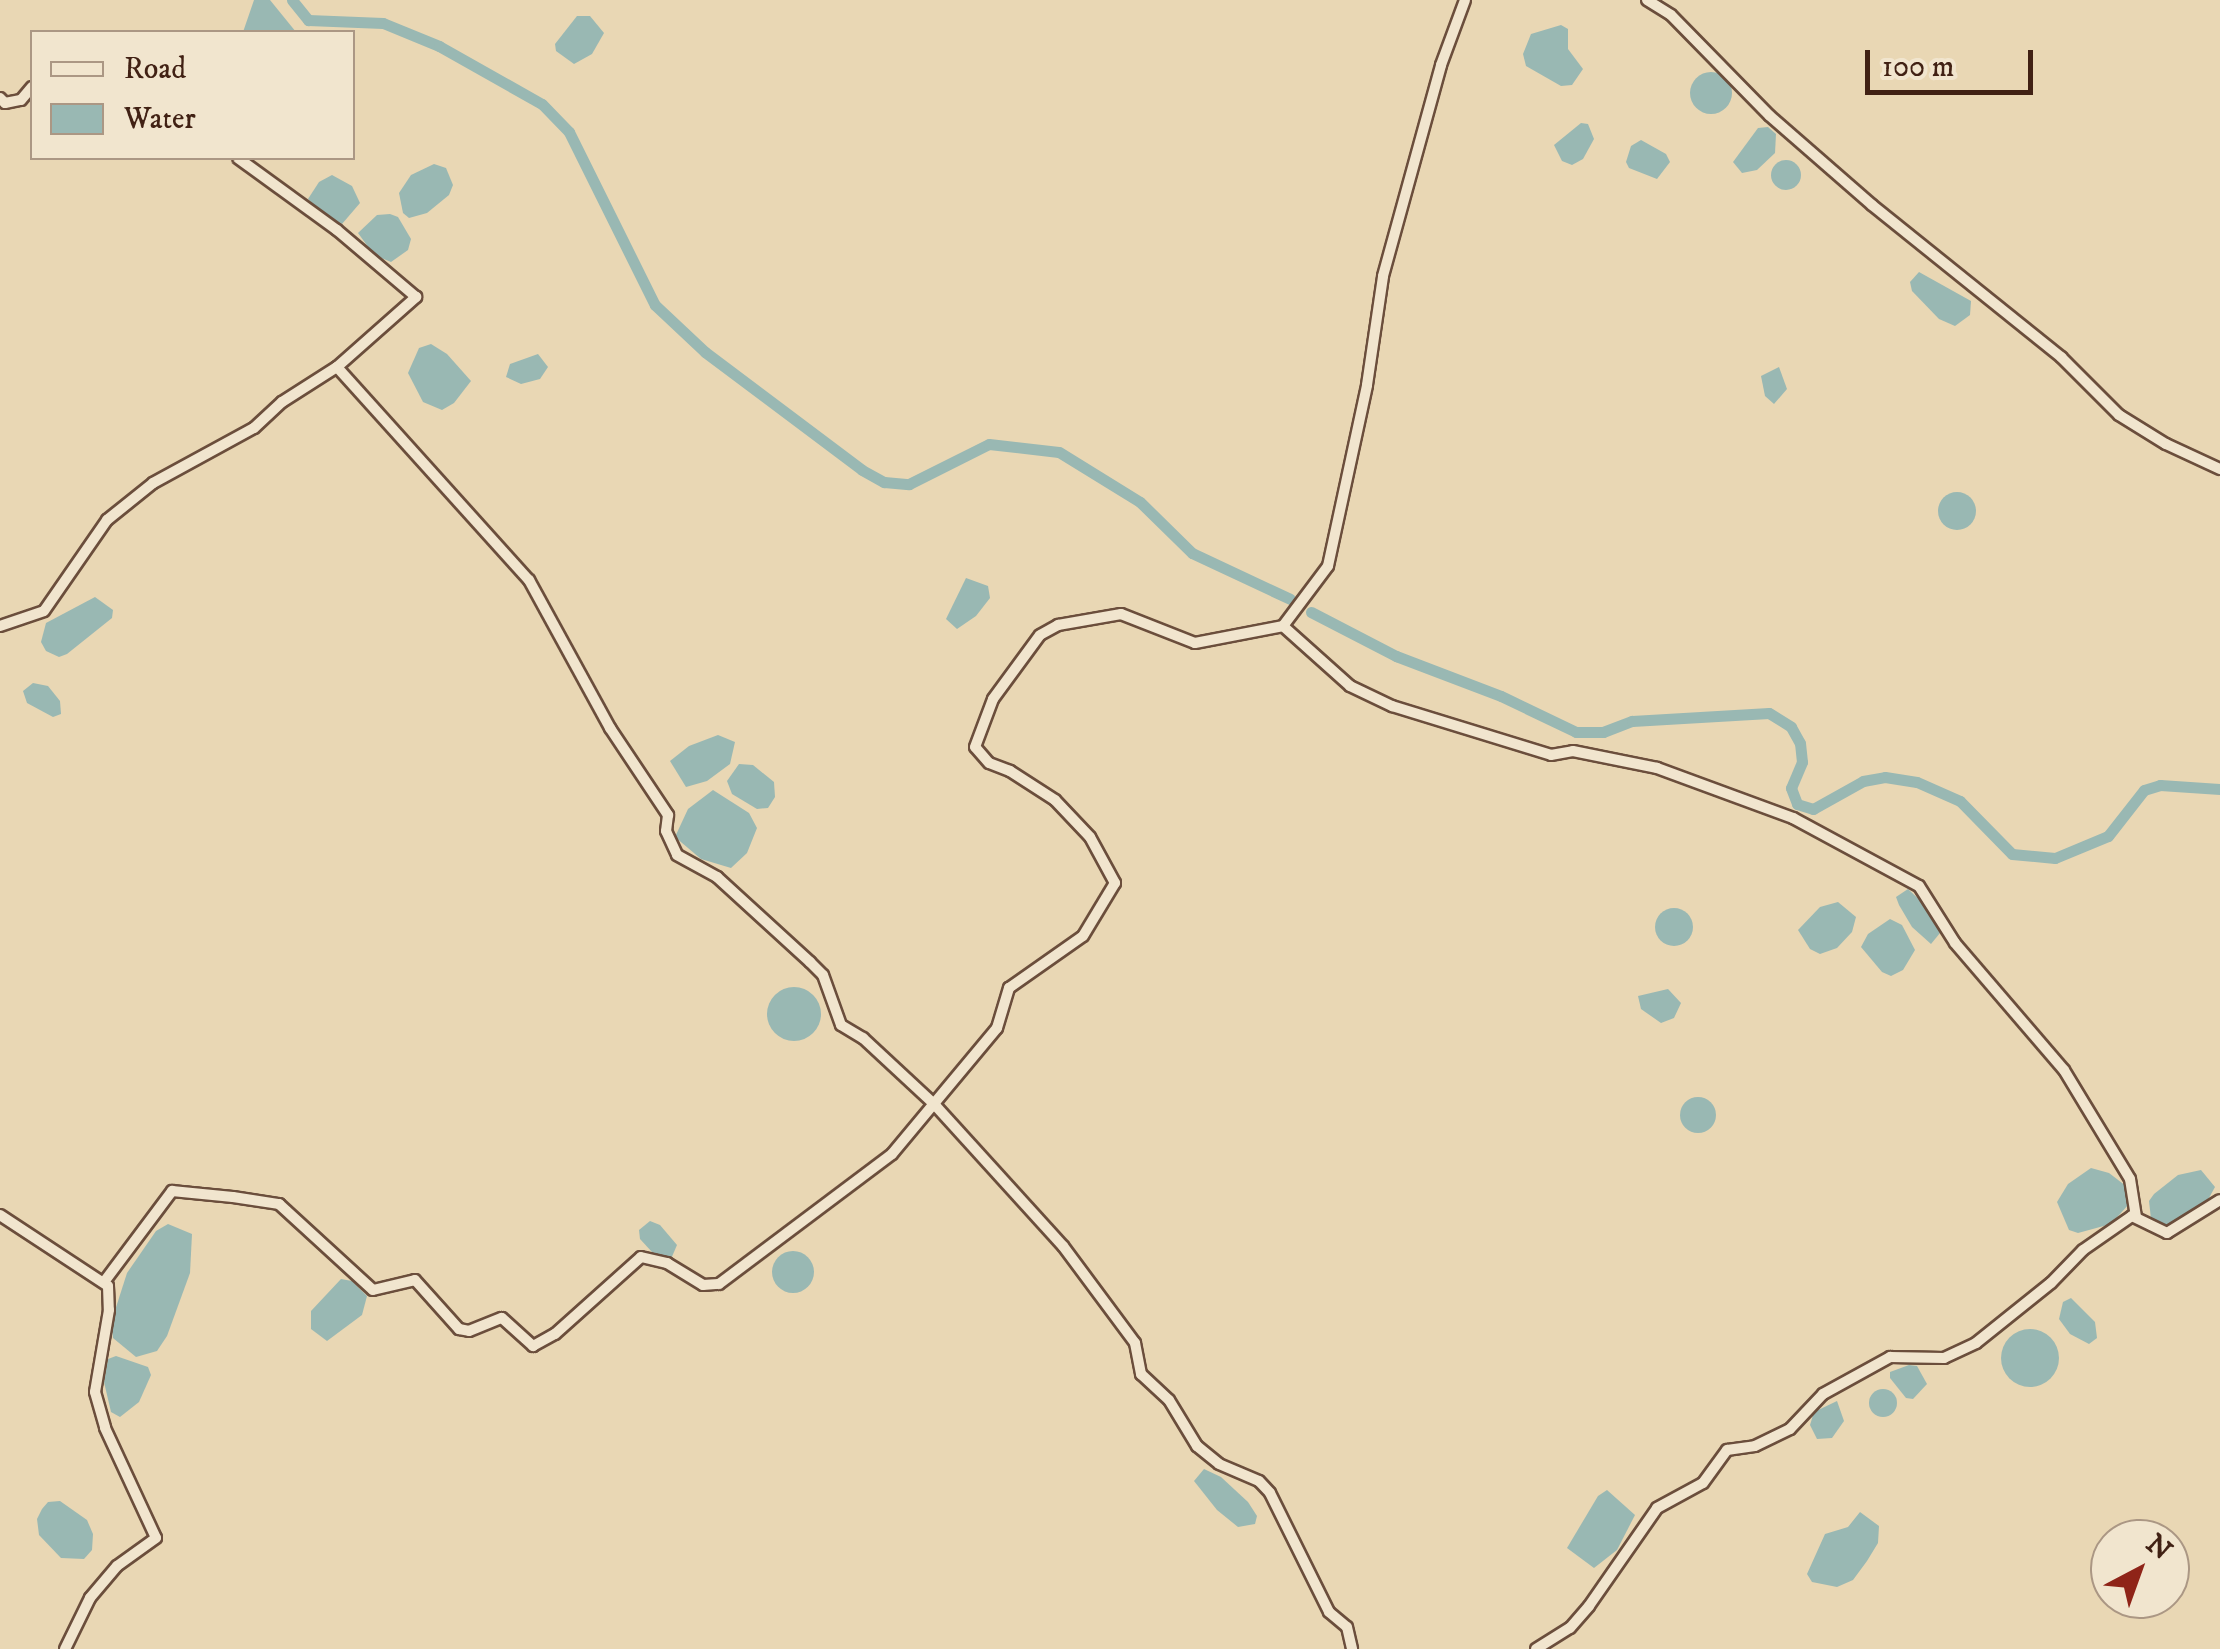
<!DOCTYPE html>
<style>
body{margin:0}
#map{position:relative;width:2220px;height:1649px;overflow:hidden;background:#e9d7b4;font-family:"IM FELL DW Pica",serif}
div>[style]{position:absolute}
[style*='--x']{left:calc(var(--x)*1px);top:calc(var(--y)*1px);width:calc(var(--w)*1px);rotate:calc(var(--a)*1deg)}
.water>*{inset:0;background:#99b8b3}
.round{border-radius:50%}
.canal>*{height:11px;margin:-5.5px;padding:0 5.5px;transform-origin:5.5px;border-radius:5.5px;background:#99b8b3}
.roads{filter:drop-shadow(2px 0 #6b4e3c) drop-shadow(-2px 0 #6b4e3c) drop-shadow(0 2px #6b4e3c) drop-shadow(0 -2px #6b4e3c)}
.minor>*{height:10px;margin:-5px;padding:0 5px;transform-origin:5px;border-radius:5px;background:#f1e5ce}
span{translate:-50% -50%;white-space:nowrap;text-align:center;line-height:1.15;-webkit-text-stroke:8px #f1e5ce;paint-order:stroke}
.legend{position:absolute;left:30px;top:30px;width:325px;height:130px;box-sizing:border-box;background:#f1e5ce;border:2px solid #ab9784;margin:0;padding:12px 18px;list-style:none;font-size:30px;color:#412114}
.legend li{display:flex;align-items:center;gap:20px;height:50px}
.legend b{width:50px;border:2px solid #ab9784}
.north{position:absolute;left:2090px;top:1519px;width:100px;height:100px;box-sizing:border-box;background:#f1e5ce;border:2px solid #ab9784;border-radius:50%;rotate:41deg;font-size:28px;font-weight:700;line-height:40px;text-align:center;color:#412114}
.north::after{content:'';display:block;margin:auto;width:35px;height:45px;background:#8f2418;clip-path:polygon(50% 0,100% 100%,50% 72%,0 100%)}
.scale{position:absolute;left:1865px;top:50px;width:168px;height:45px;box-sizing:border-box;border:5px solid #412114;border-top:0;padding-left:12px;font-size:30px;line-height:35px;white-space:nowrap;color:#412114;-webkit-text-stroke:8px #f1e5ce;paint-order:stroke}
</style>
<div id="map">
<div class="water">
<i style="clip-path:polygon(254px 0,270px 0,296px 32px,243px 32px)"></i>
<i style="clip-path:polygon(577px 16px,590px 16px,604px 33px,592px 54px,574px 64px,556px 51px,555px 44px)"></i>
<i style="clip-path:polygon(1561px 25px,1568px 29px,1568px 49px,1583px 69px,1572px 85px,1561px 86px,1526px 66px,1523px 54px,1531px 34px)"></i>
<i class="round" style="left:1690px;top:72px;width:42px;height:42px"></i>
<i style="clip-path:polygon(1581px 123px,1588px 124px,1594px 139px,1583px 159px,1572px 165px,1562px 161px,1554px 145px)"></i>
<i style="clip-path:polygon(1768px 127px,1776px 134px,1775px 153px,1757px 170px,1742px 173px,1733px 162px,1758px 128px)"></i>
<i style="clip-path:polygon(1641px 140px,1666px 154px,1670px 162px,1657px 179px,1629px 168px,1626px 162px,1631px 146px)"></i>
<i class="round" style="left:1771px;top:160px;width:30px;height:30px"></i>
<i style="clip-path:polygon(434px 164px,446px 168px,453px 185px,449px 195px,427px 213px,409px 218px,403px 213px,399px 193px,411px 175px)"></i>
<i style="clip-path:polygon(332px 175px,352px 186px,360px 203px,342px 224px,325px 216px,308px 199px,319px 182px)"></i>
<i style="clip-path:polygon(390px 214px,398px 217px,411px 239px,408px 250px,391px 262px,374px 255px,358px 233px,377px 215px)"></i>
<i style="clip-path:polygon(1919px 272px,1971px 301px,1970px 315px,1955px 326px,1939px 319px,1912px 291px,1910px 282px)"></i>
<i style="clip-path:polygon(431px 344px,447px 354px,471px 381px,454px 403px,442px 410px,423px 402px,408px 373px,419px 348px)"></i>
<i style="clip-path:polygon(538px 354px,548px 367px,540px 379px,521px 384px,506px 377px,510px 364px)"></i>
<i style="clip-path:polygon(1779px 367px,1787px 389px,1774px 404px,1765px 396px,1761px 376px)"></i>
<i class="round" style="left:1938px;top:492px;width:38px;height:38px"></i>
<i style="clip-path:polygon(966px 578px,988px 586px,990px 598px,976px 616px,957px 629px,946px 619px)"></i>
<i style="clip-path:polygon(95px 597px,113px 610px,112px 618px,67px 654px,59px 657px,46px 651px,41px 642px,46px 623px)"></i>
<i style="clip-path:polygon(33px 683px,48px 686px,60px 701px,61px 714px,53px 717px,27px 703px,23px 691px)"></i>
<i style="clip-path:polygon(718px 735px,735px 742px,730px 764px,707px 781px,686px 787px,670px 761px,689px 746px)"></i>
<i style="clip-path:polygon(739px 764px,753px 765px,774px 782px,775px 797px,768px 808px,757px 809px,732px 794px,727px 781px)"></i>
<i style="clip-path:polygon(713px 790px,749px 813px,757px 828px,747px 853px,731px 868px,701px 859px,675px 837px,688px 809px)"></i>
<i style="clip-path:polygon(1908px 889px,1927px 907px,1940px 933px,1931px 944px,1912px 927px,1899px 905px,1896px 897px)"></i>
<i style="clip-path:polygon(1838px 902px,1856px 917px,1852px 932px,1837px 948px,1820px 954px,1810px 949px,1798px 930px,1820px 907px)"></i>
<i class="round" style="left:1655px;top:908px;width:38px;height:38px"></i>
<i style="clip-path:polygon(1890px 919px,1902px 925px,1915px 950px,1903px 970px,1891px 976px,1882px 972px,1861px 947px,1868px 934px)"></i>
<i class="round" style="left:767px;top:987px;width:54px;height:54px"></i>
<i style="clip-path:polygon(1668px 989px,1681px 1003px,1674px 1018px,1661px 1023px,1641px 1009px,1638px 996px)"></i>
<i class="round" style="left:1680px;top:1097px;width:36px;height:36px"></i>
<i style="clip-path:polygon(2091px 1168px,2109px 1173px,2126px 1186px,2129px 1204px,2111px 1224px,2078px 1233px,2069px 1230px,2057px 1202px,2068px 1184px)"></i>
<i style="clip-path:polygon(2201px 1170px,2215px 1187px,2204px 1207px,2165px 1226px,2151px 1219px,2149px 1201px,2154px 1194px,2178px 1175px)"></i>
<i style="clip-path:polygon(650px 1221px,660px 1225px,677px 1245px,671px 1259px,652px 1252px,640px 1239px,639px 1230px)"></i>
<i style="clip-path:polygon(168px 1224px,192px 1234px,190px 1273px,167px 1336px,157px 1351px,136px 1357px,113px 1338px,111px 1323px,127px 1273px,156px 1231px)"></i>
<i class="round" style="left:772px;top:1251px;width:42px;height:42px"></i>
<i style="clip-path:polygon(341px 1279px,352px 1281px,367px 1296px,362px 1315px,327px 1341px,311px 1329px,311px 1311px)"></i>
<i style="clip-path:polygon(2071px 1298px,2095px 1322px,2097px 1338px,2089px 1344px,2070px 1334px,2059px 1319px,2063px 1302px)"></i>
<i class="round" style="left:2001px;top:1329px;width:58px;height:58px"></i>
<i style="clip-path:polygon(116px 1356px,148px 1367px,151px 1375px,139px 1402px,120px 1417px,111px 1412px,104px 1382px,108px 1359px)"></i>
<i style="clip-path:polygon(1909px 1365px,1917px 1366px,1927px 1384px,1913px 1399px,1906px 1398px,1890px 1378px,1890px 1372px)"></i>
<i class="round" style="left:1869px;top:1389px;width:28px;height:28px"></i>
<i style="clip-path:polygon(1837px 1401px,1844px 1421px,1832px 1438px,1817px 1439px,1810px 1425px,1814px 1412px)"></i>
<i style="clip-path:polygon(1204px 1469px,1221px 1477px,1248px 1502px,1257px 1516px,1255px 1524px,1238px 1527px,1217px 1510px,1194px 1481px)"></i>
<i style="clip-path:polygon(1607px 1490px,1635px 1515px,1617px 1550px,1594px 1568px,1567px 1548px,1598px 1496px)"></i>
<i style="clip-path:polygon(60px 1501px,87px 1520px,93px 1534px,92px 1550px,84px 1559px,61px 1558px,39px 1535px,37px 1519px,42px 1509px,48px 1502px)"></i>
<i style="clip-path:polygon(1860px 1512px,1879px 1526px,1878px 1543px,1867px 1561px,1853px 1580px,1837px 1587px,1812px 1582px,1807px 1574px,1825px 1534px,1848px 1527px)"></i>
</div>
<div class="canal">
<i style="--x:292;--y:0;--w:26;--a:51"></i>
<i style="--x:308;--y:20;--w:75;--a:2.3"></i>
<i style="--x:383;--y:23;--w:61;--a:22.3"></i>
<i style="--x:439;--y:46;--w:118;--a:29.4"></i>
<i style="--x:542;--y:104;--w:39;--a:46"></i>
<i style="--x:569;--y:132;--w:193;--a:63.6"></i>
<i style="--x:655;--y:305;--w:69;--a:43.2"></i>
<i style="--x:705;--y:352;--w:196;--a:36.9"></i>
<i style="--x:862;--y:470;--w:25;--a:29"></i>
<i style="--x:884;--y:482;--w:25;--a:5"></i>
<i style="--x:909;--y:484;--w:89;--a:-26.6"></i>
<i style="--x:989;--y:444;--w:70;--a:6.5"></i>
<i style="--x:1059;--y:452;--w:95;--a:31.7"></i>
<i style="--x:1140;--y:502;--w:73;--a:44.4"></i>
<i style="--x:1192;--y:553;--w:108;--a:25.1"></i>
<i style="--x:1311;--y:612;--w:96;--a:27.4"></i>
<i style="--x:1396;--y:656;--w:112;--a:20.9"></i>
<i style="--x:1501;--y:696;--w:83;--a:25.6"></i>
<i style="--x:1576;--y:732;--w:27;--a:0"></i>
<i style="--x:1603;--y:732;--w:31;--a:-21"></i>
<i style="--x:1632;--y:721;--w:137;--a:-3.3"></i>
<i style="--x:1769;--y:713;--w:26;--a:32"></i>
<i style="--x:1791;--y:727;--w:18;--a:61"></i>
<i style="--x:1800;--y:743;--w:19;--a:84"></i>
<i style="--x:1802;--y:762;--w:28;--a:113"></i>
<i style="--x:1791;--y:788;--w:17;--a:69"></i>
<i style="--x:1797;--y:804;--w:17;--a:17"></i>
<i style="--x:1813;--y:809;--w:57;--a:-29.2"></i>
<i style="--x:1863;--y:781;--w:22;--a:-10"></i>
<i style="--x:1885;--y:777;--w:32;--a:9"></i>
<i style="--x:1917;--y:782;--w:47;--a:23.8"></i>
<i style="--x:1960;--y:801;--w:74;--a:45.5"></i>
<i style="--x:2012;--y:854;--w:43;--a:5.3"></i>
<i style="--x:2055;--y:858;--w:57;--a:-22.5"></i>
<i style="--x:2108;--y:836;--w:58;--a:-52"></i>
<i style="--x:2144;--y:790;--w:17;--a:-17"></i>
<i style="--x:2160;--y:785;--w:60;--a:3.8"></i>
</div>
<div class="roads">
<div class="minor">
<i style="--x:1647;--y:0;--w:28;--a:32"></i>
<i style="--x:1671;--y:15;--w:141;--a:45.6"></i>
<i style="--x:1770;--y:116;--w:135;--a:41.1"></i>
<i style="--x:1872;--y:205;--w:243;--a:38.8"></i>
<i style="--x:2061;--y:357;--w:82;--a:45"></i>
<i style="--x:2119;--y:415;--w:55;--a:31.7"></i>
<i style="--x:2166;--y:444;--w:60;--a:24.8"></i>
<i style="--x:0;--y:98;--w:7;--a:45"></i>
<i style="--x:5;--y:103;--w:16;--a:-11"></i>
<i style="--x:21;--y:100;--w:17;--a:-50"></i>
<i style="--x:337;--y:367;--w:287;--a:48"></i>
<i style="--x:529;--y:580;--w:169;--a:61.3"></i>
<i style="--x:610;--y:728;--w:105;--a:56.3"></i>
<i style="--x:668;--y:815;--w:16;--a:97"></i>
<i style="--x:666;--y:831;--w:26;--a:65"></i>
<i style="--x:677;--y:855;--w:46;--a:28.8"></i>
<i style="--x:717;--y:877;--w:126;--a:42.4"></i>
<i style="--x:810;--y:962;--w:18;--a:45"></i>
<i style="--x:823;--y:975;--w:53;--a:70.2"></i>
<i style="--x:841;--y:1025;--w:26;--a:31"></i>
<i style="--x:863;--y:1038;--w:98;--a:42.9"></i>
<i style="--x:935;--y:1105;--w:190;--a:47.8"></i>
<i style="--x:1063;--y:1246;--w:121;--a:53.4"></i>
<i style="--x:1135;--y:1343;--w:32;--a:79"></i>
<i style="--x:1141;--y:1374;--w:38;--a:43"></i>
<i style="--x:1169;--y:1400;--w:54;--a:58.7"></i>
<i style="--x:1197;--y:1446;--w:28;--a:39"></i>
<i style="--x:1219;--y:1464;--w:43;--a:23"></i>
<i style="--x:1259;--y:1481;--w:16;--a:47"></i>
<i style="--x:1270;--y:1493;--w:133;--a:63.6"></i>
<i style="--x:1329;--y:1612;--w:23;--a:40"></i>
<i style="--x:1347;--y:1627;--w:23;--a:77"></i>
<i style="--x:0;--y:626;--w:46;--a:-18.8"></i>
<i style="--x:44;--y:611;--w:111;--a:-55.3"></i>
<i style="--x:107;--y:520;--w:59;--a:-38.8"></i>
<i style="--x:153;--y:483;--w:115;--a:-28.6"></i>
<i style="--x:254;--y:428;--w:38;--a:-43"></i>
<i style="--x:282;--y:402;--w:65;--a:-32.5"></i>
<i style="--x:337;--y:367;--w:106;--a:-41.5"></i>
<i style="--x:416;--y:297;--w:104;--a:-139.7"></i>
<i style="--x:337;--y:230;--w:122;--a:-144"></i>
<i style="--x:1283;--y:626;--w:90;--a:41.8"></i>
<i style="--x:1350;--y:686;--w:47;--a:25.5"></i>
<i style="--x:1392;--y:706;--w:166;--a:17.1"></i>
<i style="--x:1551;--y:755;--w:22;--a:-10"></i>
<i style="--x:1573;--y:751;--w:86;--a:11.4"></i>
<i style="--x:1657;--y:768;--w:145;--a:20.2"></i>
<i style="--x:1793;--y:818;--w:143;--a:28.4"></i>
<i style="--x:1919;--y:886;--w:67;--a:57.7"></i>
<i style="--x:1955;--y:943;--w:167;--a:49.4"></i>
<i style="--x:2064;--y:1070;--w:127;--a:58.8"></i>
<i style="--x:2130;--y:1179;--w:37;--a:81"></i>
<i style="--x:0;--y:1215;--w:129;--a:33.3"></i>
<i style="--x:108;--y:1286;--w:24;--a:88"></i>
<i style="--x:109;--y:1310;--w:83;--a:99.7"></i>
<i style="--x:95;--y:1392;--w:37;--a:74"></i>
<i style="--x:105;--y:1428;--w:121;--a:65.1"></i>
<i style="--x:156;--y:1538;--w:48;--a:144.3"></i>
<i style="--x:117;--y:1566;--w:42;--a:130.2"></i>
<i style="--x:90;--y:1598;--w:57;--a:116.1"></i>
<i style="--x:104;--y:1282;--w:114;--a:-53.2"></i>
<i style="--x:172;--y:1191;--w:61;--a:5.6"></i>
<i style="--x:233;--y:1197;--w:47;--a:8.7"></i>
<i style="--x:279;--y:1204;--w:127;--a:42.5"></i>
<i style="--x:373;--y:1290;--w:43;--a:-13.4"></i>
<i style="--x:415;--y:1280;--w:66;--a:48.1"></i>
<i style="--x:459;--y:1329;--w:10;--a:11"></i>
<i style="--x:469;--y:1331;--w:35;--a:-22"></i>
<i style="--x:502;--y:1318;--w:42;--a:42.1"></i>
<i style="--x:533;--y:1346;--w:25;--a:-29"></i>
<i style="--x:555;--y:1334;--w:115;--a:-41.8"></i>
<i style="--x:641;--y:1257;--w:27;--a:13"></i>
<i style="--x:667;--y:1263;--w:42;--a:31.4"></i>
<i style="--x:703;--y:1285;--w:16;--a:-4"></i>
<i style="--x:719;--y:1284;--w:216;--a:-36.9"></i>
<i style="--x:892;--y:1154;--w:164;--a:-50.2"></i>
<i style="--x:997;--y:1028;--w:42;--a:-73.3"></i>
<i style="--x:1009;--y:988;--w:90;--a:-35.1"></i>
<i style="--x:1083;--y:936;--w:62;--a:-58.9"></i>
<i style="--x:1115;--y:883;--w:52;--a:-118.5"></i>
<i style="--x:1090;--y:837;--w:51;--a:-133.4"></i>
<i style="--x:1055;--y:800;--w:54;--a:-147.2"></i>
<i style="--x:1010;--y:771;--w:22;--a:-159"></i>
<i style="--x:989;--y:763;--w:21;--a:-131"></i>
<i style="--x:975;--y:747;--w:51;--a:-69.4"></i>
<i style="--x:993;--y:699;--w:79;--a:-53.7"></i>
<i style="--x:1040;--y:635;--w:21;--a:-29"></i>
<i style="--x:1058;--y:625;--w:64;--a:-9.9"></i>
<i style="--x:1121;--y:614;--w:79;--a:21.4"></i>
<i style="--x:1195;--y:643;--w:90;--a:-10.9"></i>
<i style="--x:1283;--y:626;--w:75;--a:-53.1"></i>
<i style="--x:1328;--y:566;--w:185;--a:-77.8"></i>
<i style="--x:1367;--y:385;--w:110;--a:-81.6"></i>
<i style="--x:1383;--y:276;--w:219;--a:-74.6"></i>
<i style="--x:1441;--y:65;--w:69;--a:-69.7"></i>
<i style="--x:1536;--y:1649;--w:40;--a:-32"></i>
<i style="--x:1570;--y:1628;--w:29;--a:-49"></i>
<i style="--x:1589;--y:1606;--w:119;--a:-55.2"></i>
<i style="--x:1657;--y:1508;--w:52;--a:-28.5"></i>
<i style="--x:1703;--y:1483;--w:41;--a:-54"></i>
<i style="--x:1727;--y:1450;--w:28;--a:-8"></i>
<i style="--x:1755;--y:1446;--w:39;--a:-26"></i>
<i style="--x:1790;--y:1429;--w:48;--a:-46.7"></i>
<i style="--x:1823;--y:1394;--w:77;--a:-28.9"></i>
<i style="--x:1890;--y:1357;--w:54;--a:1.1"></i>
<i style="--x:1944;--y:1358;--w:35;--a:-25"></i>
<i style="--x:1976;--y:1343;--w:96;--a:-38.7"></i>
<i style="--x:2051;--y:1283;--w:46;--a:-45.9"></i>
<i style="--x:2083;--y:1250;--w:60;--a:-34.8"></i>
<i style="--x:2132;--y:1216;--w:39;--a:26"></i>
<i style="--x:2167;--y:1233;--w:62;--a:-31.9"></i>
</div>
</div>
<ul class="legend">
<li><b style="height:12px;background:#f1e5ce"></b>Road</li>
<li><b style="height:28px;background:#99b8b3"></b>Water</li>
</ul>
<div class="north">N</div>
<div class="scale">100 m</div>
</div>
